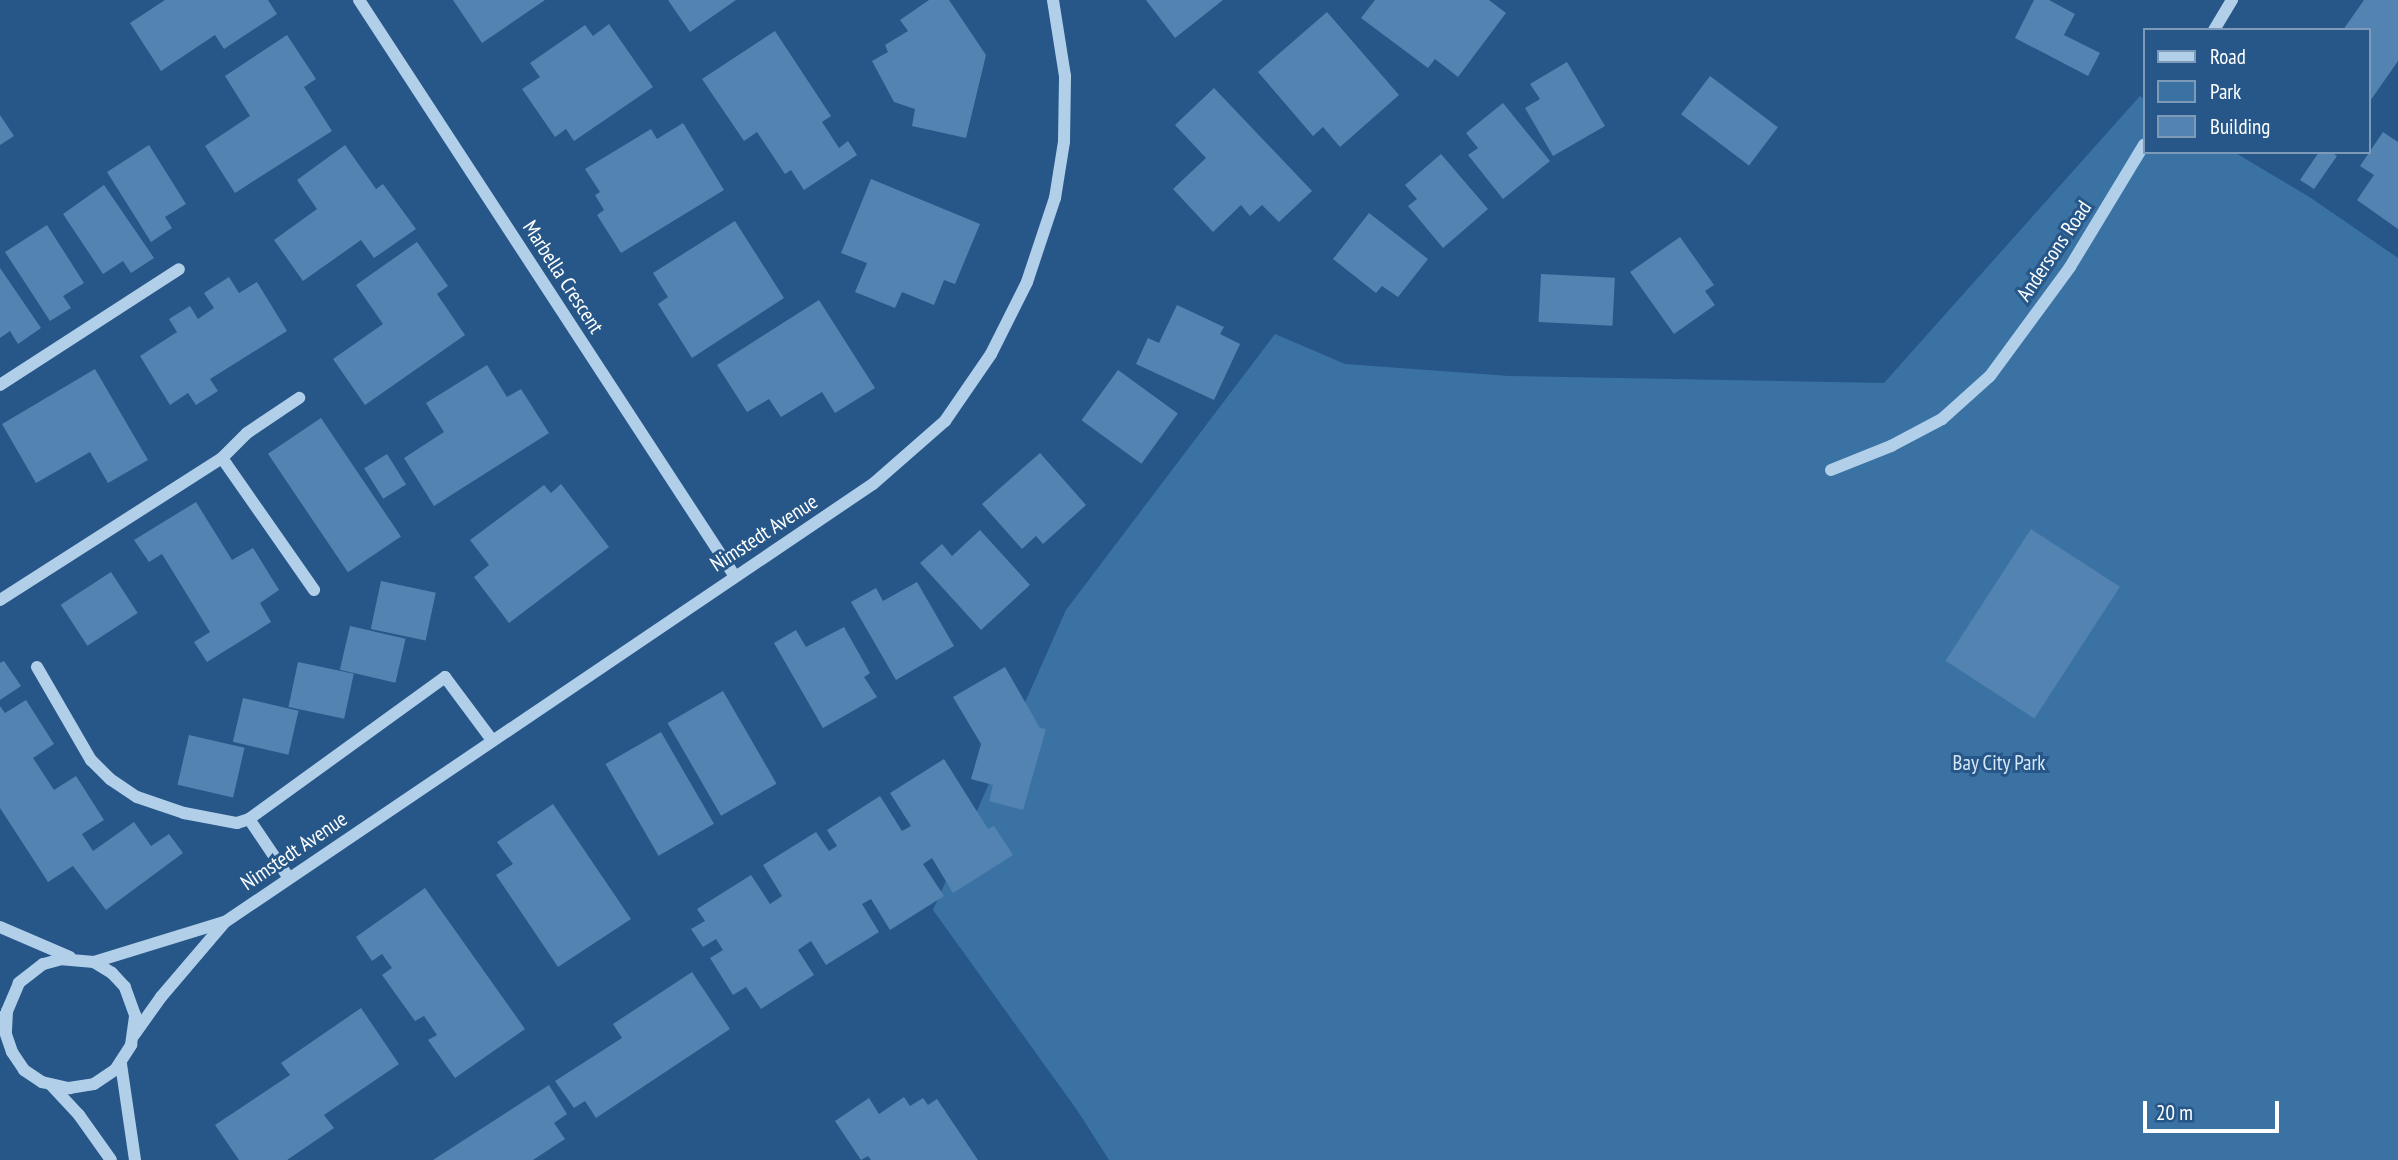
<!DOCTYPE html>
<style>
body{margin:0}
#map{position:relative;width:2398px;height:1160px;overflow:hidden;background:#265788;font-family:"PT Sans Narrow",sans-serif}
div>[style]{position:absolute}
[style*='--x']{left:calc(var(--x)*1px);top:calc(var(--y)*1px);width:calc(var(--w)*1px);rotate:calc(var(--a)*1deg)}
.green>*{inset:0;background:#3b72a4}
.building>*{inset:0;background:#5383b1;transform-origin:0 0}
.minor>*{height:12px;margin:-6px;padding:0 6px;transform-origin:6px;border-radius:6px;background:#b2cfe9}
span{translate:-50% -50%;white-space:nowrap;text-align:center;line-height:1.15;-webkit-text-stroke:6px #265788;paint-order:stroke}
.street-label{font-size:21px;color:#fff}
.park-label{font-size:21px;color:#d6e7f7}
.legend{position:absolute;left:2143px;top:28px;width:228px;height:126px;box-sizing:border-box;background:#265788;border:2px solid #7d9ab8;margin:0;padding:9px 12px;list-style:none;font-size:21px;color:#fff}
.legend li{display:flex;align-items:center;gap:14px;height:35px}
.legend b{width:35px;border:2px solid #7d9ab8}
.scale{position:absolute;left:2143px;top:1101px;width:136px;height:32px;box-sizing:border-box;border:4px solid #fff;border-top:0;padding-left:9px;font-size:21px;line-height:24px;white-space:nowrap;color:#fff;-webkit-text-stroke:5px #265788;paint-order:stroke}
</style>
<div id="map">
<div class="green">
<i style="clip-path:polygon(2140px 96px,2144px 99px,2144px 152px,2234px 152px,2311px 198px,2398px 258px,2398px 1160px,1109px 1160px,1077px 1110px,933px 910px,1066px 610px,1275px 334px,1345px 364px,1509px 376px,1884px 383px)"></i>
</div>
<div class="building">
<i style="clip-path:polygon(165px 0,268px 0,277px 14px,224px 49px,215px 35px,161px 71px,130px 23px)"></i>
<i style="clip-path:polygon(453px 0,545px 0,482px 43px)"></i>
<i style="clip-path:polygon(668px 0,736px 0,690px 32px)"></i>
<i style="clip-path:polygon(929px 0,949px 0,986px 55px,966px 138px,912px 126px,915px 109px,894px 102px,872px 61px,888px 52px,885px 45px,908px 31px,900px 20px)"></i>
<i style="clip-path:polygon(1146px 0,1223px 0,1175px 38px)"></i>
<i style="clip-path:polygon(1375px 0,1489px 0,1506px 13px,1458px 77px,1435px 59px,1428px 68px,1361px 18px)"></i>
<i style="clip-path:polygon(2034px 0,2049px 0,2075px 14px,2064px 35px,2100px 53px,2088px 76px,2015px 38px)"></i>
<i style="clip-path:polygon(2364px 0,2398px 0,2398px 61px,2368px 104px,2368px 30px,2343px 30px)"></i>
<i style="clip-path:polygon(1327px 12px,1399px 95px,1340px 147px,1323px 127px,1313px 136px,1258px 72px)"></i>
<i style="clip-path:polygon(609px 24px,653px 87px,574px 141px,566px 129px,555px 137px,522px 89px,540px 77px,530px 63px,585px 25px,593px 36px)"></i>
<i style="clip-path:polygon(775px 31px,831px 116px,822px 122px,839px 148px,848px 141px,857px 155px,804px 190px,791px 170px,785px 174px,757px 132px,744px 141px,702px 79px)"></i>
<i style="clip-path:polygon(287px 35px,316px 79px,304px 87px,332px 131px,235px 193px,205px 146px,250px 116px,225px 76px)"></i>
<i style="clip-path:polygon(1567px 62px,1605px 126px,1553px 156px,1525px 108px,1540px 99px,1530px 84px)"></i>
<i style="left:1710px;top:76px;width:85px;height:48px;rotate:37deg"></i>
<i style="clip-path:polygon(1214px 88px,1312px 191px,1279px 222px,1262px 205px,1250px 216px,1241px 205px,1213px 232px,1173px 189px,1206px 158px,1175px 125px)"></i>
<i style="clip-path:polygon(1503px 103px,1550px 161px,1503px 199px,1468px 155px,1478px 148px,1466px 133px)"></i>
<i style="clip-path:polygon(0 115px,14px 136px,0 145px)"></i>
<i style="clip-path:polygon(683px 123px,724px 190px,621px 253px,597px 215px,604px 210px,595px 195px,600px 192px,585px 169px,651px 129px,657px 139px)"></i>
<i style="clip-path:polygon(2383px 132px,2398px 142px,2398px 229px,2357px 200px,2374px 175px,2360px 166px)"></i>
<i style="clip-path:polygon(149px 145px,186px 204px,165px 217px,172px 228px,151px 242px,107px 172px)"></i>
<i style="clip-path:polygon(345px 145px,376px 189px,383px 184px,416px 229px,374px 258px,361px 240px,303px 281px,274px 240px,317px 209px,297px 180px)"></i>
<i style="clip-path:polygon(2319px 152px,2331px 152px,2337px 156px,2314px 189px,2300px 180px)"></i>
<i style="clip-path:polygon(1441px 154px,1488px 209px,1443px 248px,1408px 206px,1417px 199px,1405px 185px)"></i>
<i style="clip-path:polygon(871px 179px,980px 224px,955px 284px,944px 280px,934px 305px,902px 292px,895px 308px,855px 292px,867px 263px,841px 253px)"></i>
<i style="clip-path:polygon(104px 185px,154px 258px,131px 273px,123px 261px,103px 274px,63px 214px)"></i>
<i style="clip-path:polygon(1369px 213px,1428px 259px,1398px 297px,1382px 286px,1376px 293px,1333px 259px)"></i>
<i style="clip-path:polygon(735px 221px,784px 298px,692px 358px,658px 304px,668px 297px,653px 273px)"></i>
<i style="clip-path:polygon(47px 225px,84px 283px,63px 296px,71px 308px,50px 321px,5px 252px)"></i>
<i style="clip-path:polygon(1680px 237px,1714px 285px,1705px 291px,1715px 305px,1674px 334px,1630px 272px)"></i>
<i style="clip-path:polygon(417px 242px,448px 286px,437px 294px,465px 335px,365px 405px,333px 359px,383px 324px,356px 285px)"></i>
<i style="clip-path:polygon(0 268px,41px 328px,18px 344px,10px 331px,0 338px)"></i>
<i style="left:1541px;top:274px;width:74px;height:48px;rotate:3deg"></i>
<i style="clip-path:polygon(229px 277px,239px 293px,257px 282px,287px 331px,210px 379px,218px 391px,196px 405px,188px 393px,170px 405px,140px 356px,177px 332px,169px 319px,190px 306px,198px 319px,214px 308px,204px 293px)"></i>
<i style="clip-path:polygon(819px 300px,875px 388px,835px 413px,822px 392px,781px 417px,769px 399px,747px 412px,717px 365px)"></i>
<i style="clip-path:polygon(1177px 305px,1224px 327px,1220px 334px,1240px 344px,1214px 400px,1136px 364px,1148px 338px,1159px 343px)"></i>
<i style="clip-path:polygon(487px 365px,507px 397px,521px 389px,549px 433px,434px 506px,404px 458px,444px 432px,426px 403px)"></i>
<i style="clip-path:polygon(95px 369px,148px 460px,108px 483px,90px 452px,36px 483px,2px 424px)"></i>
<i style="left:1118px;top:370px;width:74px;height:62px;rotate:36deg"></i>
<i style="left:321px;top:418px;width:143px;height:64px;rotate:56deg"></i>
<i style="clip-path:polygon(1040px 453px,1086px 505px,1043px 544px,1036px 536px,1022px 549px,982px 504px)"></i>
<i style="left:387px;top:454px;width:36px;height:27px;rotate:58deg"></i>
<i style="clip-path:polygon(561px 484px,609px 547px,509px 623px,474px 577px,489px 565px,470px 540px,544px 485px,551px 493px)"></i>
<i style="clip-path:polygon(196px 502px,232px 560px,253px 548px,279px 590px,260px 603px,271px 622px,207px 662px,194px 642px,210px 632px,162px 554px,149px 562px,134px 540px)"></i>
<i style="left:2031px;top:529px;width:106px;height:157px;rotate:33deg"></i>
<i style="clip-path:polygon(980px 530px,1030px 585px,981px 630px,920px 563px,942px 544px,952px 556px)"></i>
<i style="left:111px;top:572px;width:49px;height:60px;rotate:57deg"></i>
<i style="left:381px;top:581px;width:56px;height:49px;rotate:12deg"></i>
<i style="clip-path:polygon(917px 582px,954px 646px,896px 680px,851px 602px,876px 588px,883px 601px)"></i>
<i style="left:350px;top:626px;width:57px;height:45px;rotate:13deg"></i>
<i style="clip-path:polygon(844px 627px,870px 673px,864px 677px,877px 697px,823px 728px,774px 643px,796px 630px,806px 647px)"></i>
<i style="clip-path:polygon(4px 661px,21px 686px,0 700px,0 663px)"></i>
<i style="left:298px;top:662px;width:57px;height:46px;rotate:12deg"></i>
<i style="clip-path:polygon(1005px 667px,1040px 728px,1046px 729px,1023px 810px,989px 801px,993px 785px,971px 779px,981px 744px,953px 697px)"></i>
<i style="left:723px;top:691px;width:107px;height:64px;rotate:60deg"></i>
<i style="left:243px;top:698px;width:57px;height:45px;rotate:13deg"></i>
<i style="clip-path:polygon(26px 700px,54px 744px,33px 758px,54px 790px,76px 776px,104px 820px,82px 834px,93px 851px,134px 822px,151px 846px,169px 834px,183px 853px,106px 910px,73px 866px,48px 882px,0 808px,0 706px,5px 713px)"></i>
<i style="left:661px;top:732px;width:106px;height:64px;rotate:60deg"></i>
<i style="left:189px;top:735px;width:57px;height:51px;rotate:13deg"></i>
<i style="clip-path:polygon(944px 759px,988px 829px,994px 826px,1013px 855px,953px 893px,932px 858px,923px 864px,944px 896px,890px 930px,871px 899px,862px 904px,879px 932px,826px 965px,811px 941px,798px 950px,814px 975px,761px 1009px,746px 987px,733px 995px,710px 958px,723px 950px,716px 939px,703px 947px,691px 929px,705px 921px,697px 909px,751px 875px,770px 904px,782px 896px,763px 865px,816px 832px,829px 851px,837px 846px,827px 830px,880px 796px,902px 831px,911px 826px,890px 793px)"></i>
<i style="clip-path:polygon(553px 804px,631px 919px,558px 967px,496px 875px,513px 864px,497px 842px)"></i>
<i style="clip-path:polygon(425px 888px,525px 1029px,455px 1078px,428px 1040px,437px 1035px,424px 1016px,415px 1021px,382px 975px,392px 968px,382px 954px,372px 961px,356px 937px)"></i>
<i style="clip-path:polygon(692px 972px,730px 1029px,596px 1118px,585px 1101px,574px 1108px,555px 1081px,622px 1038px,613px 1024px)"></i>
<i style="clip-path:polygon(361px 1008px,399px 1064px,324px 1115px,334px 1128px,287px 1160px,239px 1160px,215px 1125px,290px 1075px,281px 1063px)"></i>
<i style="clip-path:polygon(549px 1085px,567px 1114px,554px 1123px,565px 1139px,533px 1160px,433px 1160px)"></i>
<i style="clip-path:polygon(904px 1097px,910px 1106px,923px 1098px,928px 1105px,937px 1099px,978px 1160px,871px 1160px,868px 1156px,861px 1160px,835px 1121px,869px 1098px,879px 1114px)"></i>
</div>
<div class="minor">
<i style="--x:359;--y:0;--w:686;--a:56.89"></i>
<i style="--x:2214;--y:30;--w:35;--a:-59"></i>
<i style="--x:0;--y:385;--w:213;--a:-32.9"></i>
<i style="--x:222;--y:458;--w:35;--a:-45"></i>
<i style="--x:247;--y:433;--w:63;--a:-33.9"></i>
<i style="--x:1831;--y:470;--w:65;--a:-21.8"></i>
<i style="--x:1891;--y:446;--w:58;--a:-27.9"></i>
<i style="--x:1942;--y:419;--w:64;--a:-41.9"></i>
<i style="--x:1990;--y:376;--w:135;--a:-53.7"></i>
<i style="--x:2070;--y:267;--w:143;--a:-58.8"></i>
<i style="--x:0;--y:600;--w:264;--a:-32.6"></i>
<i style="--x:222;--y:458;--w:161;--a:55.1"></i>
<i style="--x:37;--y:667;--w:108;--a:59.9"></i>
<i style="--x:91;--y:760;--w:27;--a:45"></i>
<i style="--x:110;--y:779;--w:32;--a:34"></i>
<i style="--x:137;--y:797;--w:50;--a:18.8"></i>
<i style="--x:184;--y:813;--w:54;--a:10.7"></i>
<i style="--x:237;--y:823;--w:13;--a:-18"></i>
<i style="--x:249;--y:819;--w:242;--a:-35.9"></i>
<i style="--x:445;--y:677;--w:79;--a:53.3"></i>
<i style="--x:249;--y:819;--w:71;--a:55.9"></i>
<i style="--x:0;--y:927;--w:76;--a:23.2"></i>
<i style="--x:94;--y:962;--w:136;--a:-17.1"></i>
<i style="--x:0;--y:1017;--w:37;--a:71"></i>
<i style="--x:12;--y:1052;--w:22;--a:56"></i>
<i style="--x:24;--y:1070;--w:22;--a:34"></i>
<i style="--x:42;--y:1082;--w:28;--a:13"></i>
<i style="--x:69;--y:1088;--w:25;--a:-9"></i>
<i style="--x:94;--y:1084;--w:25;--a:-34"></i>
<i style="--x:115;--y:1070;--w:30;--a:-57"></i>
<i style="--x:131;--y:1045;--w:30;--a:-82"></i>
<i style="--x:135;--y:1015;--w:30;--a:-110"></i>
<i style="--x:125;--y:987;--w:19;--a:-133"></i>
<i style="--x:112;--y:973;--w:21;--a:-149"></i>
<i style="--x:94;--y:962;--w:32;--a:-175"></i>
<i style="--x:62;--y:959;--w:20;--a:165"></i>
<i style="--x:43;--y:964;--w:31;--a:142"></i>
<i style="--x:19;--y:983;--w:30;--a:113"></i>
<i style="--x:7;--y:1011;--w:21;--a:93"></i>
<i style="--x:134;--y:1035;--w:47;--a:-54.6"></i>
<i style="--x:161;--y:997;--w:99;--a:-49.5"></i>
<i style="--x:225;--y:922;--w:782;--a:-34.06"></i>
<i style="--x:873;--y:484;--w:96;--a:-41.2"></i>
<i style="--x:945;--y:421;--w:81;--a:-55.5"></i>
<i style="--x:991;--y:354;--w:80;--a:-63.4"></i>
<i style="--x:1027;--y:282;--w:89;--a:-71.6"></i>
<i style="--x:1055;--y:198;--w:57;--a:-80.9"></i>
<i style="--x:1064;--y:142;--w:66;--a:-89.1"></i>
<i style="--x:1065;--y:76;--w:77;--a:-99"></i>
<i style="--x:121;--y:1064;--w:97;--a:81.7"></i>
<i style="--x:52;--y:1086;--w:40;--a:47"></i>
<i style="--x:79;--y:1115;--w:55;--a:54.6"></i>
</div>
<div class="street-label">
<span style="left:2054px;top:251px;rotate:-56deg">Andersons Road</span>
<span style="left:563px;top:277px;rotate:57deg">Marbella Crescent</span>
<span style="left:764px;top:533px;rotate:-33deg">Nimstedt Avenue</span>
<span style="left:294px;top:851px;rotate:-34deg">Nimstedt Avenue</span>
</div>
<div class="park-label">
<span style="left:1999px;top:763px">Bay City Park</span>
</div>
<ul class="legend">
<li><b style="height:9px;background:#b2cfe9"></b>Road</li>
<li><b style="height:19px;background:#3b72a4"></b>Park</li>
<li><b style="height:19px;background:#5383b1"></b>Building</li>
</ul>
<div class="scale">20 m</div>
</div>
